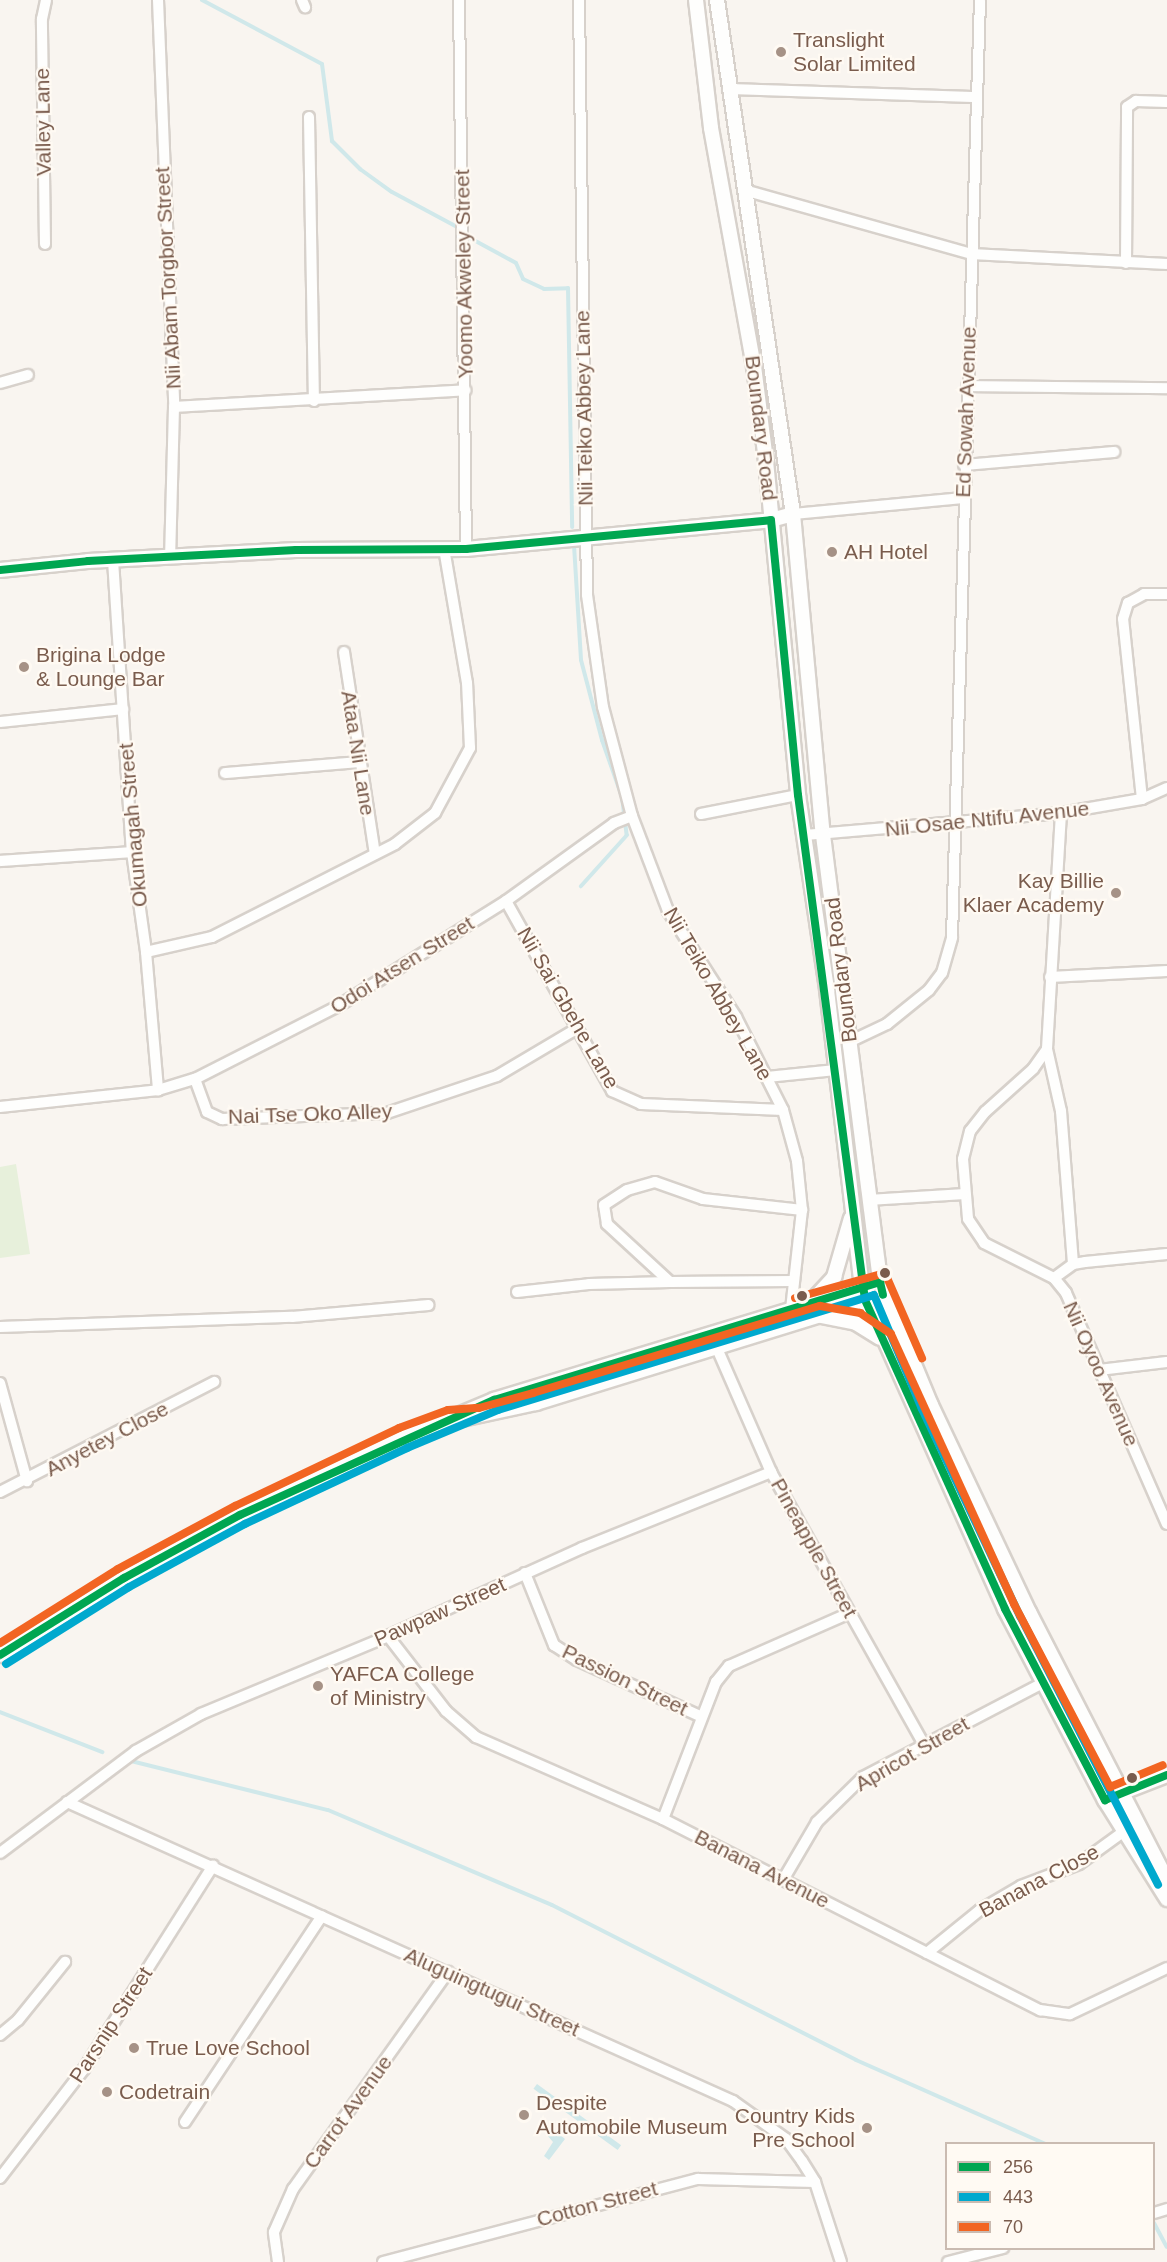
<!DOCTYPE html>
<style>
body{margin:0}
#map{position:relative;width:1167px;height:2262px;overflow:hidden;background:#f9f5f0;font-family:Arial,sans-serif}
div>[style]{position:absolute}
[style*='--x']{left:calc(var(--x)*1px);top:calc(var(--y)*1px);width:calc(var(--w)*1px);rotate:calc(var(--a)*1deg)}
.green>*{inset:0;background:#e7f0db}
.water>*{inset:0;background:#d0e8ea;transform-origin:0 0}
.stream>*{height:4px;margin:-2px;padding:0 2px;transform-origin:2px;border-radius:2px;background:#d0e8ea}
.roads{filter:drop-shadow(2px 0 #d7d1cb) drop-shadow(-2px 0 #d7d1cb) drop-shadow(0 2px #d7d1cb) drop-shadow(0 -2px #d7d1cb)}
.street>*{height:10px;margin:-5px;padding:0 5px;transform-origin:5px;border-radius:5px;background:#fefefd}
.secondary>*{height:14px;margin:-7px;padding:0 7px;transform-origin:7px;border-radius:7px;background:#fefefd}
.bus-1>*{height:8px;margin:-4px;padding:0 4px;transform-origin:4px;border-radius:4px;background:#00a651}
.bus-2>*{height:8px;margin:-4px;padding:0 4px;transform-origin:4px;border-radius:4px;background:#00a9ce}
.bus-3>*{height:8px;margin:-4px;padding:0 4px;transform-origin:4px;border-radius:4px;background:#f26522}
.dots>*{width:16px;height:16px;translate:-50% -50%;box-sizing:border-box;border:3px solid #fffaf3;border-radius:50%}
span{translate:-50% -50%;white-space:nowrap;text-align:center;line-height:1.15;-webkit-text-stroke:4.5px #fffaf3;paint-order:stroke}
.poi-label{font-size:21px;color:#7a5c4d}
.left{translate:0 -50%;text-align:left}
.right{translate:-100% -50%;text-align:right}
.street-label{font-size:21px;color:#7a5c4d}
.legend{position:absolute;left:945px;top:2142px;width:210px;height:108px;box-sizing:border-box;background:#fffaf3;border:2px solid #cabbb1;margin:0;padding:8px 10px;list-style:none;font-size:18px;color:#7a5c4d}
.legend li{display:flex;align-items:center;gap:12px;height:30px}
.legend b{width:30px;border:2px solid #cabbb1}
</style>
<div id="map">
<div class="green">
<i style="clip-path:polygon(16px 1164px,30px 1254px,0 1258px,0 1167px)"></i>
</div>
<div class="water">
<i style="left:537px;top:2084px;width:104px;height:6px;rotate:36deg"></i>
<i style="clip-path:polygon(552px 2128px,565px 2139px,549px 2160px,544px 2156px,553px 2142px,547px 2135px)"></i>
</div>
<div class="stream">
<i style="--x:202;--y:0;--w:136;--a:28.1"></i>
<i style="--x:322;--y:64;--w:78;--a:82.6"></i>
<i style="--x:332;--y:141;--w:40;--a:45"></i>
<i style="--x:360;--y:169;--w:39;--a:36"></i>
<i style="--x:392;--y:192;--w:74;--a:28.3"></i>
<i style="--x:470;--y:238;--w:52;--a:28.5"></i>
<i style="--x:516;--y:263;--w:17;--a:66"></i>
<i style="--x:523;--y:279;--w:23;--a:25"></i>
<i style="--x:544;--y:289;--w:24;--a:-2"></i>
<i style="--x:568;--y:288;--w:239;--a:89"></i>
<i style="--x:574;--y:545;--w:115;--a:86.5"></i>
<i style="--x:581;--y:660;--w:83;--a:75.3"></i>
<i style="--x:602;--y:740;--w:60;--a:70.7"></i>
<i style="--x:622;--y:797;--w:38;--a:83"></i>
<i style="--x:627;--y:835;--w:69;--a:132"></i>
<i style="--x:0;--y:1712;--w:110;--a:21.4"></i>
<i style="--x:127;--y:1760;--w:207;--a:14"></i>
<i style="--x:328;--y:1810;--w:243;--a:23"></i>
<i style="--x:552;--y:1905;--w:341;--a:27"></i>
<i style="--x:856;--y:2060;--w:208;--a:23.9"></i>
<i style="--x:1154;--y:2223;--w:27;--a:62"></i>
</div>
<div class="roads">
<div class="street">
<i style="--x:158;--y:0;--w:407;--a:87.7"></i>
<i style="--x:174;--y:407;--w:150;--a:91.5"></i>
<i style="--x:302;--y:0;--w:8;--a:67"></i>
<i style="--x:459;--y:0;--w:549;--a:89.27"></i>
<i style="--x:579;--y:0;--w:595;--a:89.23"></i>
<i style="--x:587;--y:595;--w:113;--a:81.9"></i>
<i style="--x:603;--y:707;--w:113;--a:75.1"></i>
<i style="--x:632;--y:816;--w:102;--a:69.2"></i>
<i style="--x:668;--y:911;--w:126;--a:57.3"></i>
<i style="--x:736;--y:1017;--w:104;--a:63.2"></i>
<i style="--x:783;--y:1110;--w:53;--a:74.6"></i>
<i style="--x:797;--y:1161;--w:49;--a:84.2"></i>
<i style="--x:802;--y:1210;--w:101;--a:96.3"></i>
<i style="--x:728;--y:89;--w:247;--a:1.9"></i>
<i style="--x:309;--y:117;--w:284;--a:89"></i>
<i style="--x:744;--y:190;--w:236;--a:15.7"></i>
<i style="--x:971;--y:254;--w:196;--a:2.9"></i>
<i style="--x:45;--y:244;--w:225;--a:-90.8"></i>
<i style="--x:42;--y:19;--w:19;--a:-78"></i>
<i style="--x:1126;--y:263;--w:156;--a:-89.6"></i>
<i style="--x:1127;--y:107;--w:11;--a:-34"></i>
<i style="--x:1136;--y:101;--w:31;--a:2"></i>
<i style="--x:0;--y:383;--w:29;--a:-16"></i>
<i style="--x:967;--y:386;--w:200;--a:0.6"></i>
<i style="--x:174;--y:407;--w:292;--a:-3.3"></i>
<i style="--x:964;--y:465;--w:151;--a:-5"></i>
<i style="--x:793;--y:514;--w:171;--a:-5.4"></i>
<i style="--x:113;--y:560;--w:293;--a:86.3"></i>
<i style="--x:132;--y:852;--w:101;--a:82"></i>
<i style="--x:146;--y:952;--w:139;--a:85"></i>
<i style="--x:344;--y:652;--w:204;--a:81.3"></i>
<i style="--x:0;--y:722;--w:124;--a:-6"></i>
<i style="--x:225;--y:773;--w:133;--a:-4.7"></i>
<i style="--x:1142;--y:799;--w:181;--a:-96"></i>
<i style="--x:1123;--y:619;--w:17;--a:-73"></i>
<i style="--x:1128;--y:603;--w:18;--a:-29"></i>
<i style="--x:1144;--y:594;--w:23;--a:0"></i>
<i style="--x:1061;--y:813;--w:236;--a:93.4"></i>
<i style="--x:1047;--y:1049;--w:64;--a:77.3"></i>
<i style="--x:1061;--y:1111;--w:153;--a:85.5"></i>
<i style="--x:701;--y:814;--w:99;--a:-11.1"></i>
<i style="--x:805;--y:835;--w:257;--a:-4.9"></i>
<i style="--x:1061;--y:813;--w:82;--a:-9.8"></i>
<i style="--x:1142;--y:799;--w:27;--a:-24"></i>
<i style="--x:0;--y:861;--w:132;--a:-3.9"></i>
<i style="--x:506;--y:901;--w:218;--a:60.8"></i>
<i style="--x:612;--y:1091;--w:32;--a:24"></i>
<i style="--x:641;--y:1104;--w:142;--a:2.4"></i>
<i style="--x:146;--y:952;--w:68;--a:-12.8"></i>
<i style="--x:212;--y:937;--w:205;--a:-26.9"></i>
<i style="--x:395;--y:844;--w:51;--a:-37.8"></i>
<i style="--x:435;--y:813;--w:74;--a:-61.7"></i>
<i style="--x:470;--y:748;--w:65;--a:-92.6"></i>
<i style="--x:467;--y:683;--w:136;--a:-99.7"></i>
<i style="--x:1050;--y:977;--w:117;--a:-2.9"></i>
<i style="--x:849;--y:1042;--w:42;--a:-25.3"></i>
<i style="--x:887;--y:1024;--w:54;--a:-39"></i>
<i style="--x:929;--y:990;--w:21;--a:-53"></i>
<i style="--x:942;--y:973;--w:37;--a:-74"></i>
<i style="--x:952;--y:937;--w:937;--a:-88.29"></i>
<i style="--x:1047;--y:1049;--w:24;--a:125"></i>
<i style="--x:1033;--y:1069;--w:64;--a:138.1"></i>
<i style="--x:985;--y:1112;--w:24;--a:128"></i>
<i style="--x:970;--y:1131;--w:29;--a:104"></i>
<i style="--x:963;--y:1159;--w:60;--a:85.2"></i>
<i style="--x:968;--y:1219;--w:29;--a:56"></i>
<i style="--x:984;--y:1243;--w:78;--a:26.6"></i>
<i style="--x:1054;--y:1278;--w:19;--a:51"></i>
<i style="--x:1066;--y:1293;--w:252;--a:66.4"></i>
<i style="--x:767;--y:1077;--w:69;--a:-5.8"></i>
<i style="--x:195;--y:1079;--w:35;--a:70"></i>
<i style="--x:207;--y:1112;--w:17;--a:25"></i>
<i style="--x:222;--y:1119;--w:165;--a:-2.1"></i>
<i style="--x:387;--y:1113;--w:116;--a:-18.6"></i>
<i style="--x:497;--y:1076;--w:92;--a:-30.7"></i>
<i style="--x:0;--y:1107;--w:159;--a:-6.1"></i>
<i style="--x:158;--y:1090;--w:39;--a:-17"></i>
<i style="--x:195;--y:1079;--w:161;--a:-27"></i>
<i style="--x:338;--y:1006;--w:198;--a:-32"></i>
<i style="--x:506;--y:901;--w:133;--a:-35.8"></i>
<i style="--x:614;--y:823;--w:19;--a:-21"></i>
<i style="--x:869;--y:1200;--w:95;--a:-3.6"></i>
<i style="--x:1054;--y:1278;--w:24;--a:-36"></i>
<i style="--x:1073;--y:1264;--w:12;--a:-9"></i>
<i style="--x:1085;--y:1262;--w:82;--a:-5.6"></i>
<i style="--x:793;--y:1281;--w:123;--a:179.5"></i>
<i style="--x:670;--y:1282;--w:86;--a:-137.4"></i>
<i style="--x:607;--y:1224;--w:19;--a:-99"></i>
<i style="--x:604;--y:1205;--w:27;--a:-33"></i>
<i style="--x:627;--y:1190;--w:29;--a:-16"></i>
<i style="--x:655;--y:1182;--w:51;--a:19.5"></i>
<i style="--x:703;--y:1199;--w:100;--a:6.3"></i>
<i style="--x:517;--y:1292;--w:72;--a:-6.3"></i>
<i style="--x:589;--y:1284;--w:81;--a:-1.4"></i>
<i style="--x:0;--y:1327;--w:292;--a:-2"></i>
<i style="--x:292;--y:1317;--w:137;--a:-5"></i>
<i style="--x:716;--y:1346;--w:137;--a:66.4"></i>
<i style="--x:771;--y:1472;--w:311;--a:60.7"></i>
<i style="--x:1099;--y:1370;--w:68;--a:-6.7"></i>
<i style="--x:0;--y:1383;--w:102;--a:74.6"></i>
<i style="--x:0;--y:1492;--w:241;--a:-27.2"></i>
<i style="--x:525;--y:1573;--w:78;--a:68.1"></i>
<i style="--x:554;--y:1645;--w:27;--a:33"></i>
<i style="--x:577;--y:1660;--w:137;--a:24.5"></i>
<i style="--x:388;--y:1636;--w:95;--a:52.3"></i>
<i style="--x:446;--y:1711;--w:40;--a:41"></i>
<i style="--x:476;--y:1737;--w:204;--a:23.7"></i>
<i style="--x:663;--y:1819;--w:423;--a:26.9"></i>
<i style="--x:1040;--y:2010;--w:30;--a:8"></i>
<i style="--x:1070;--y:2014;--w:107;--a:-25.4"></i>
<i style="--x:67;--y:1802;--w:730;--a:24.18"></i>
<i style="--x:733;--y:2101;--w:65;--a:35.6"></i>
<i style="--x:786;--y:2139;--w:27;--a:54"></i>
<i style="--x:802;--y:2161;--w:25;--a:58"></i>
<i style="--x:815;--y:2182;--w:84;--a:72"></i>
<i style="--x:663;--y:1819;--w:147;--a:-68.9"></i>
<i style="--x:716;--y:1682;--w:21;--a:-51"></i>
<i style="--x:729;--y:1666;--w:132;--a:-23.7"></i>
<i style="--x:0;--y:1853;--w:170;--a:-36.9"></i>
<i style="--x:136;--y:1751;--w:75;--a:-29.6"></i>
<i style="--x:201;--y:1714;--w:203;--a:-22.6"></i>
<i style="--x:388;--y:1636;--w:213;--a:-24.4"></i>
<i style="--x:582;--y:1548;--w:204;--a:-21.9"></i>
<i style="--x:783;--y:1880;--w:67;--a:-59.6"></i>
<i style="--x:817;--y:1822;--w:64;--a:-44.4"></i>
<i style="--x:863;--y:1777;--w:203;--a:-27.6"></i>
<i style="--x:927;--y:1953;--w:68;--a:-39.1"></i>
<i style="--x:980;--y:1910;--w:48;--a:-30.3"></i>
<i style="--x:1021;--y:1886;--w:62;--a:-20.8"></i>
<i style="--x:1079;--y:1864;--w:54;--a:-36"></i>
<i style="--x:0;--y:2035;--w:23;--a:-40"></i>
<i style="--x:18;--y:2020;--w:75;--a:-51"></i>
<i style="--x:185;--y:2122;--w:247;--a:-56.4"></i>
<i style="--x:0;--y:2178;--w:138;--a:-52.4"></i>
<i style="--x:84;--y:2069;--w:241;--a:-57.6"></i>
<i style="--x:1154;--y:2213;--w:14;--a:-17"></i>
<i style="--x:278;--y:2262;--w:30;--a:-98"></i>
<i style="--x:274;--y:2232;--w:47;--a:-66.2"></i>
<i style="--x:293;--y:2189;--w:267;--a:-54.5"></i>
<i style="--x:383;--y:2262;--w:326;--a:-14.8"></i>
<i style="--x:698;--y:2179;--w:117;--a:1.5"></i>
<i style="--x:948;--y:2262;--w:57;--a:-14.3"></i>
</div>
<div class="secondary">
<i style="--x:696;--y:0;--w:129;--a:83.3"></i>
<i style="--x:711;--y:128;--w:242;--a:79.8"></i>
<i style="--x:754;--y:366;--w:96;--a:82.8"></i>
<i style="--x:766;--y:461;--w:336;--a:84.5"></i>
<i style="--x:798;--y:795;--w:197;--a:81.5"></i>
<i style="--x:827;--y:990;--w:301;--a:83.3"></i>
<i style="--x:862;--y:1289;--w:350;--a:65.9"></i>
<i style="--x:1005;--y:1609;--w:216;--a:62.4"></i>
<i style="--x:1105;--y:1800;--w:117;--a:57.9"></i>
<i style="--x:717;--y:0;--w:520;--a:81.59"></i>
<i style="--x:793;--y:514;--w:322;--a:84.7"></i>
<i style="--x:823;--y:835;--w:451;--a:82.7"></i>
<i style="--x:880;--y:1282;--w:133;--a:67.5"></i>
<i style="--x:931;--y:1405;--w:229;--a:64.7"></i>
<i style="--x:1029;--y:1612;--w:301;--a:62.8"></i>
<i style="--x:0;--y:570;--w:88;--a:-5.8"></i>
<i style="--x:88;--y:561;--w:208;--a:-3"></i>
<i style="--x:296;--y:550;--w:170;--a:-0.3"></i>
<i style="--x:466;--y:549;--w:306;--a:-5.4"></i>
<i style="--x:771;--y:520;--w:23;--a:-15"></i>
<i style="--x:812;--y:1301;--w:33;--a:-47"></i>
<i style="--x:834;--y:1277;--w:61;--a:-73.9"></i>
<i style="--x:821;--y:1316;--w:36;--a:11"></i>
<i style="--x:856;--y:1323;--w:28;--a:32"></i>
<i style="--x:462;--y:1419;--w:76;--a:-12.2"></i>
<i style="--x:536;--y:1403;--w:355;--a:-17.2"></i>
<i style="--x:0;--y:1655;--w:146;--a:-31.8"></i>
<i style="--x:124;--y:1578;--w:132;--a:-28.5"></i>
<i style="--x:240;--y:1515;--w:180;--a:-25.3"></i>
<i style="--x:403;--y:1438;--w:99;--a:-22.7"></i>
<i style="--x:494;--y:1400;--w:392;--a:-16.9"></i>
<i style="--x:1113;--y:1796;--w:58;--a:-21.3"></i>
</div>
</div>
<div class="bus-1">
<i style="--x:0;--y:570;--w:88;--a:-5.8"></i>
<i style="--x:88;--y:561;--w:208;--a:-3"></i>
<i style="--x:296;--y:550;--w:170;--a:-0.3"></i>
<i style="--x:466;--y:549;--w:306;--a:-5.4"></i>
<i style="--x:771;--y:520;--w:276;--a:84.4"></i>
<i style="--x:798;--y:795;--w:509;--a:82.44"></i>
<i style="--x:865;--y:1300;--w:339;--a:65.6"></i>
<i style="--x:1005;--y:1609;--w:216;--a:62.4"></i>
<i style="--x:1105;--y:1800;--w:67;--a:-22"></i>
<i style="--x:0;--y:1655;--w:146;--a:-31.8"></i>
<i style="--x:124;--y:1578;--w:132;--a:-28.5"></i>
<i style="--x:240;--y:1515;--w:279;--a:-24.4"></i>
<i style="--x:494;--y:1400;--w:404;--a:-17"></i>
<i style="--x:880;--y:1282;--w:13;--a:77"></i>
</div>
<div class="bus-2">
<i style="--x:6;--y:1664;--w:145;--a:-32"></i>
<i style="--x:129;--y:1587;--w:132;--a:-28.5"></i>
<i style="--x:245;--y:1524;--w:179;--a:-25.1"></i>
<i style="--x:407;--y:1448;--w:99;--a:-22.7"></i>
<i style="--x:498;--y:1410;--w:393;--a:-17"></i>
<i style="--x:874;--y:1295;--w:124;--a:67.2"></i>
<i style="--x:922;--y:1409;--w:229;--a:64.7"></i>
<i style="--x:1020;--y:1616;--w:302;--a:62.8"></i>
</div>
<div class="bus-3">
<i style="--x:795;--y:1298;--w:93;--a:-15.5"></i>
<i style="--x:885;--y:1273;--w:93;--a:66.5"></i>
<i style="--x:0;--y:1643;--w:139;--a:-32.1"></i>
<i style="--x:118;--y:1569;--w:133;--a:-28.3"></i>
<i style="--x:235;--y:1506;--w:182;--a:-25.4"></i>
<i style="--x:399;--y:1428;--w:52;--a:-20.2"></i>
<i style="--x:448;--y:1410;--w:31;--a:-4"></i>
<i style="--x:479;--y:1408;--w:56;--a:-15.5"></i>
<i style="--x:533;--y:1393;--w:300;--a:-16.9"></i>
<i style="--x:820;--y:1306;--w:41;--a:9.9"></i>
<i style="--x:860;--y:1313;--w:37;--a:34"></i>
<i style="--x:891;--y:1334;--w:297;--a:65.5"></i>
<i style="--x:1014;--y:1604;--w:207;--a:62.3"></i>
<i style="--x:1110;--y:1787;--w:57;--a:-22.5"></i>
</div>
<div class="dots">
<i style="left:781px;top:52px;background:#a69286"></i>
<i style="left:832px;top:552px;background:#a69286"></i>
<i style="left:24px;top:667px;background:#a69286"></i>
<i style="left:1116px;top:893px;background:#a69286"></i>
<i style="left:885px;top:1273px;background:#7a5c4d"></i>
<i style="left:802px;top:1296px;background:#7a5c4d"></i>
<i style="left:318px;top:1686px;background:#a69286"></i>
<i style="left:1132px;top:1778px;background:#7a5c4d"></i>
<i style="left:134px;top:2048px;background:#a69286"></i>
<i style="left:107px;top:2092px;background:#a69286"></i>
<i style="left:524px;top:2115px;background:#a69286"></i>
<i style="left:867px;top:2128px;background:#a69286"></i>
</div>
<div class="poi-label">
<span class="left" style="left:793px;top:52px">Translight<br>Solar Limited</span>
<span class="left" style="left:844px;top:552px">AH Hotel</span>
<span class="left" style="left:36px;top:667px">Brigina Lodge<br>&amp; Lounge Bar</span>
<span class="right" style="left:1104px;top:893px">Kay Billie<br>Klaer Academy</span>
<span class="left" style="left:330px;top:1686px">YAFCA College<br>of Ministry</span>
<span class="left" style="left:146px;top:2048px">True Love School</span>
<span class="left" style="left:119px;top:2092px">Codetrain</span>
<span class="left" style="left:536px;top:2115px">Despite<br>Automobile Museum</span>
<span class="right" style="left:855px;top:2128px">Country Kids<br>Pre School</span>
</div>
<div class="street-label">
<span style="left:43px;top:122px;rotate:-91deg">Valley Lane</span>
<span style="left:464px;top:274px;rotate:-91deg">Yoomo Akweley Street</span>
<span style="left:168px;top:278px;rotate:-93deg">Nii Abam Torgbor Street</span>
<span style="left:584px;top:408px;rotate:-91deg">Nii Teiko Abbey Lane</span>
<span style="left:966px;top:412px;rotate:-88deg">Ed Sowah Avenue</span>
<span style="left:761px;top:428px;rotate:83deg">Boundary Road</span>
<span style="left:358px;top:753px;rotate:81deg">Ataa Nii Lane</span>
<span style="left:987px;top:819px;rotate:-6deg">Nii Osae Ntifu Avenue</span>
<span style="left:133px;top:825px;rotate:-95deg">Okumagah Street</span>
<span style="left:402px;top:965px;rotate:-32deg">Odoi Atsen Street</span>
<span style="left:841px;top:970px;rotate:-97deg">Boundary Road</span>
<span style="left:718px;top:994px;rotate:60deg">Nii Teiko Abbey Lane</span>
<span style="left:568px;top:1008px;rotate:60deg">Nii Sai Gbehe Lane</span>
<span style="left:310px;top:1114px;rotate:-2deg">Nai Tse Oko Alley</span>
<span style="left:1101px;top:1374px;rotate:66deg">Nii Oyoo Avenue</span>
<span style="left:107px;top:1439px;rotate:-28deg">Anyetey Close</span>
<span style="left:814px;top:1548px;rotate:61deg">Pineapple Street</span>
<span style="left:440px;top:1612px;rotate:-24deg">Pawpaw Street</span>
<span style="left:625px;top:1680px;rotate:26deg">Passion Street</span>
<span style="left:912px;top:1754px;rotate:-30deg">Apricot Street</span>
<span style="left:762px;top:1869px;rotate:27deg">Banana Avenue</span>
<span style="left:1039px;top:1881px;rotate:-28deg">Banana Close</span>
<span style="left:492px;top:1992px;rotate:24deg">Aluguingtugui Street</span>
<span style="left:111px;top:2025px;rotate:-57deg">Parsnip Street</span>
<span style="left:348px;top:2112px;rotate:-54deg">Carrot Avenue</span>
<span style="left:597px;top:2204px;rotate:-15deg">Cotton Street</span>
</div>
<ul class="legend">
<li><b style="height:8px;background:#00a651"></b>256</li>
<li><b style="height:8px;background:#00a9ce"></b>443</li>
<li><b style="height:8px;background:#f26522"></b>70</li>
</ul>
</div>
